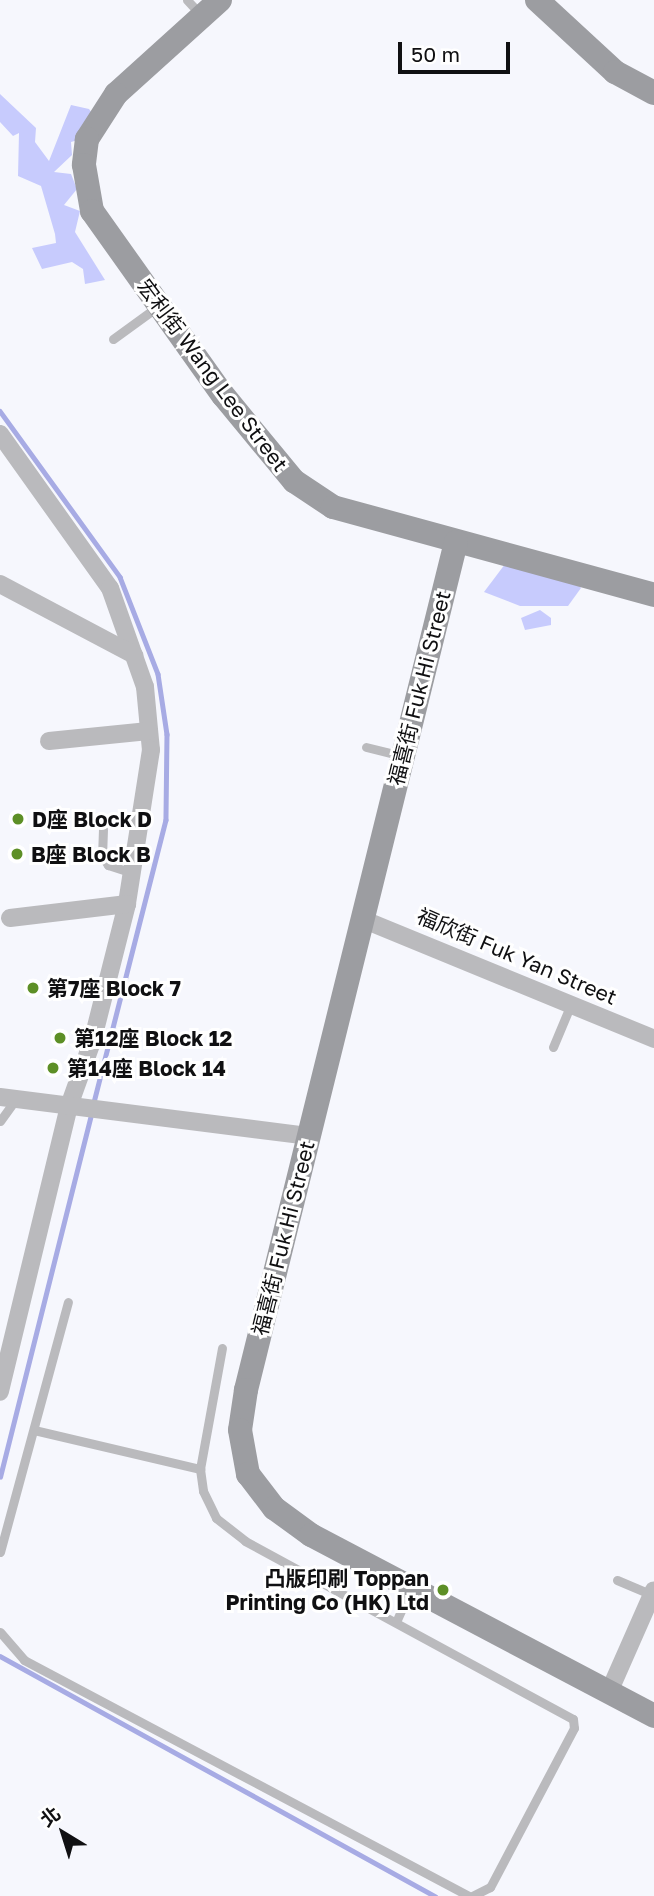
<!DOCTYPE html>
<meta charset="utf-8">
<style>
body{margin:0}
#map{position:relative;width:654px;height:1896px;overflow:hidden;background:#f6f7fd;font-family:"Golos Text","Noto Sans TC",sans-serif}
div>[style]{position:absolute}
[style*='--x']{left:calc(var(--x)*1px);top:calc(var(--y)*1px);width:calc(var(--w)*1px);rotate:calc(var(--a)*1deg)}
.green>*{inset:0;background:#c7cbfd}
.stream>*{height:4.5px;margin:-2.25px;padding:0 2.25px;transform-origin:2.25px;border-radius:2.25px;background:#a7abe4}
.lane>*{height:9px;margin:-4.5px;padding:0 4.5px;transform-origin:4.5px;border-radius:4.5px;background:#bababd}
.street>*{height:18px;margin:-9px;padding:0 9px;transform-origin:9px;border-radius:9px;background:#bababd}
.secondary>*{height:24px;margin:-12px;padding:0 12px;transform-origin:12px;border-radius:12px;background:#9c9da1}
.dots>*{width:19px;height:19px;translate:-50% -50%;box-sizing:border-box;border:4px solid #fff;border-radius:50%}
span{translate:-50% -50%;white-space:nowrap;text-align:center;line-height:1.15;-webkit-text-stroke:6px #fff;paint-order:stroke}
.street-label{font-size:21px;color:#101012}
.poi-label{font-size:21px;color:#101012;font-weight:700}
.left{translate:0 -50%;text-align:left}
.right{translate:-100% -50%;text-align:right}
.north{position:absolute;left:28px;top:1798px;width:70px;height:70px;-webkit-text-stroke:5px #fff;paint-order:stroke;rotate:322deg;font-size:19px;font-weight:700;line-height:28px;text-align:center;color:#101012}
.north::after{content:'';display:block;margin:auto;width:24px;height:32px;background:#101012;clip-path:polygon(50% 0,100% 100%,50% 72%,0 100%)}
.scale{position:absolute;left:398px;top:42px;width:112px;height:32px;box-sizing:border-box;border:4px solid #101012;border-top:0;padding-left:9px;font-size:21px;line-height:24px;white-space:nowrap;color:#101012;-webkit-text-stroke:5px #fff;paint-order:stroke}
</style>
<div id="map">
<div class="green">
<i style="clip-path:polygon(0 94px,36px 128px,35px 142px,49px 161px,71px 105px,89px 109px,106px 132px,71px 142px,72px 155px,54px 172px,71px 174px,77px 189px,64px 205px,80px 211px,75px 232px,105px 280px,85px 284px,83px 269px,72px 262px,42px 269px,32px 248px,56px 243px,55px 234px,41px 186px,18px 176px,19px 133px,13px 136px,0 122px)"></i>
<i style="clip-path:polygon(518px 547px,557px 560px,581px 588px,568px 606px,520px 606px,484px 592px)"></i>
<i style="clip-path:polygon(540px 610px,551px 618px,551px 625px,525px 630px,521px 618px)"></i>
</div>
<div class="stream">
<i style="--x:0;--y:411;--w:205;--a:54.1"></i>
<i style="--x:120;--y:577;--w:104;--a:68.6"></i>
<i style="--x:158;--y:674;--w:61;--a:81.5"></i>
<i style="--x:167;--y:734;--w:86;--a:90.7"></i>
<i style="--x:166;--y:820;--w:292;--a:104.3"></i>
<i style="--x:0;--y:1477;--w:373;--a:-75.9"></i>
<i style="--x:0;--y:1656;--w:497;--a:28.9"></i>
</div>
<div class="lane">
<i style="--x:187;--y:0;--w:19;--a:47"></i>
<i style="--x:113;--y:339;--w:54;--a:-36"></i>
<i style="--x:366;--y:747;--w:37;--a:14"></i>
<i style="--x:103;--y:829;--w:27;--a:92"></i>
<i style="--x:102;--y:856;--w:11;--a:56"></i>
<i style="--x:108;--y:865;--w:26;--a:18"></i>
<i style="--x:553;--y:1047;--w:47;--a:-67.3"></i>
<i style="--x:0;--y:1121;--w:26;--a:-54"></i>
<i style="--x:222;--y:1348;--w:123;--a:100.3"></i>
<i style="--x:200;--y:1469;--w:22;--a:82"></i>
<i style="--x:203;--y:1491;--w:30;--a:64"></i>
<i style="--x:216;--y:1518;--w:37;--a:38"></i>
<i style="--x:245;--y:1541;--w:373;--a:28.5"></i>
<i style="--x:573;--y:1719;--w:9;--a:84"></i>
<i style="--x:574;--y:1728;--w:180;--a:117.8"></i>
<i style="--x:490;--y:1887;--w:20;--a:153"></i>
<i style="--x:34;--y:1430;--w:171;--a:13.2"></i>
<i style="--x:0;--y:1552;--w:259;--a:-74.8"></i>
<i style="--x:617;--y:1580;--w:38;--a:23"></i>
<i style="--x:396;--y:1622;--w:35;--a:-66"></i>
<i style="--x:0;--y:1632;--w:37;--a:49"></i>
<i style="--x:24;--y:1660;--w:504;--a:27.94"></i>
</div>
<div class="street">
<i style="--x:0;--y:434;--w:189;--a:54.5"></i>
<i style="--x:110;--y:588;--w:105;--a:70.5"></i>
<i style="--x:145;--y:687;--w:63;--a:84.6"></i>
<i style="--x:151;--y:750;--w:156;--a:98.9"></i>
<i style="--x:127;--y:904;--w:142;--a:104.2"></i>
<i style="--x:92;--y:1042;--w:68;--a:109.8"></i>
<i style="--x:69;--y:1106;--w:294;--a:103.6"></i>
<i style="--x:0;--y:584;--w:152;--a:27.9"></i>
<i style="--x:49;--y:741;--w:100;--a:-5.7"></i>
<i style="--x:10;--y:918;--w:118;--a:-6.8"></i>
<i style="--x:362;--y:919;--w:316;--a:22.3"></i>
<i style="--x:0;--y:1097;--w:310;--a:7.2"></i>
<i style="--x:609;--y:1692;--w:111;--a:-66.2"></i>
</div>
<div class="secondary">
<i style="--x:220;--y:0;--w:140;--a:137.9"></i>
<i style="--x:116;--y:94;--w:54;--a:122.8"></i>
<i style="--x:87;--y:139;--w:26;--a:97"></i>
<i style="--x:84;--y:165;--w:47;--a:80.1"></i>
<i style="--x:92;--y:211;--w:226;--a:54.6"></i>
<i style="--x:223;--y:395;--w:112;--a:50.5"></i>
<i style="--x:294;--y:481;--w:47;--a:33.7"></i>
<i style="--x:333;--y:507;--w:333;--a:15.3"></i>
<i style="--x:537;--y:0;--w:106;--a:42.7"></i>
<i style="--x:615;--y:72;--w:44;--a:28.3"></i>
<i style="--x:456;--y:542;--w:874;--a:103.91"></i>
<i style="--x:246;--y:1390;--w:40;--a:98.5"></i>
<i style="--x:240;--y:1430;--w:45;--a:79.7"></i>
<i style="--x:248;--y:1474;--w:43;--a:52.6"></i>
<i style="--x:274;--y:1508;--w:46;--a:36.1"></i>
<i style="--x:311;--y:1535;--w:388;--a:27.8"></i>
</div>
<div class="dots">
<i style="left:18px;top:819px;background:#5d8f26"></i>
<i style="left:17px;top:854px;background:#5d8f26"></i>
<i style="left:33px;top:988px;background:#5d8f26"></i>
<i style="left:60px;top:1038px;background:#5d8f26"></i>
<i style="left:53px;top:1068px;background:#5d8f26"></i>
<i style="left:443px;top:1590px;background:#5d8f26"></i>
</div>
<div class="street-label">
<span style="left:213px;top:375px;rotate:53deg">宏利街 Wang Lee Street</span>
<span style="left:419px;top:688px;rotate:-76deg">福喜街 Fuk Hi Street</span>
<span style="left:517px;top:956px;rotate:23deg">福欣街 Fuk Yan Street</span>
<span style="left:283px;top:1238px;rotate:-76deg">福喜街 Fuk Hi Street</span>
</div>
<div class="poi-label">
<span class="left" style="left:32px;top:819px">D座 Block D</span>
<span class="left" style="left:31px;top:854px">B座 Block B</span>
<span class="left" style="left:47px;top:988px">第7座 Block 7</span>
<span class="left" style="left:74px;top:1038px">第12座 Block 12</span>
<span class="left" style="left:67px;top:1068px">第14座 Block 14</span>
<span class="right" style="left:429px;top:1590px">凸版印刷 Toppan<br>Printing Co (HK) Ltd</span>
</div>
<div class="north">北</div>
<div class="scale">50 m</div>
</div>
